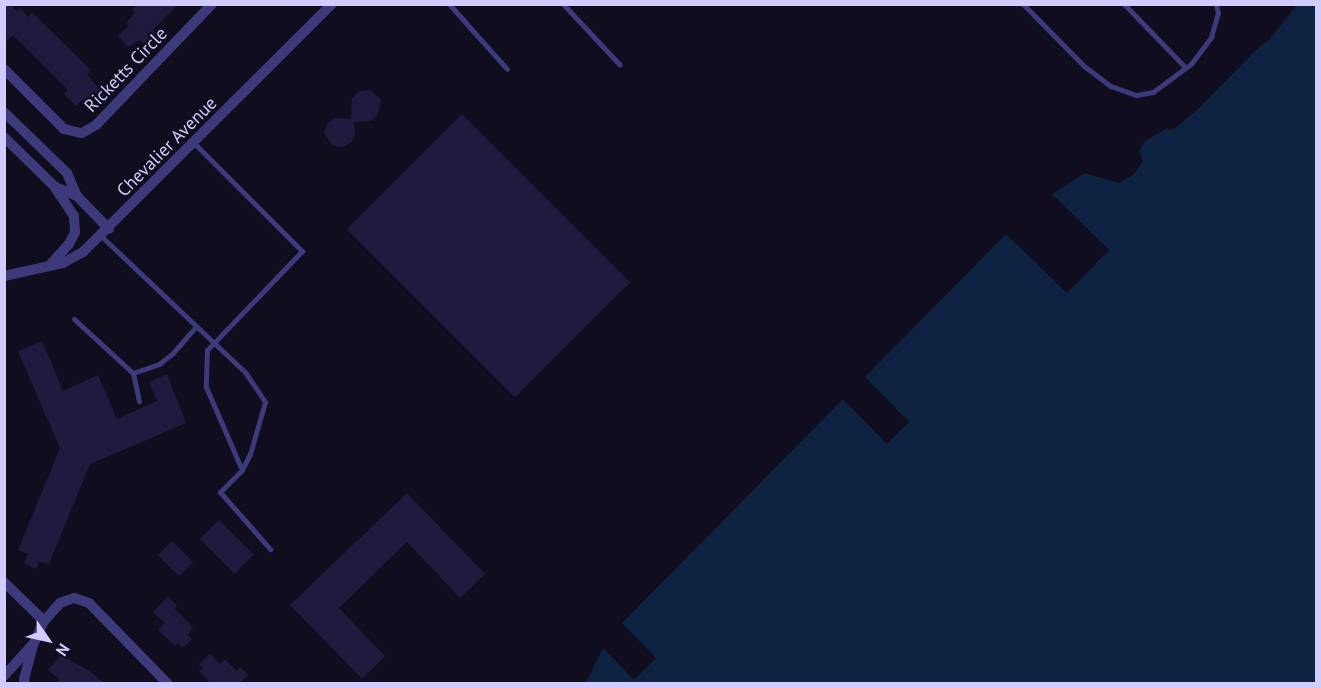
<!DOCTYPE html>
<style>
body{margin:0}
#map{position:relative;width:1321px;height:688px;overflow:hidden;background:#100d1e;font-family:"PT Sans",sans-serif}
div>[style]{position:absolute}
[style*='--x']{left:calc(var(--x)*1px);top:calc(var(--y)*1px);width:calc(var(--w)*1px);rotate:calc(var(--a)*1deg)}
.water>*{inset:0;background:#0e2241}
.pier>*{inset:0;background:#100d1e}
.building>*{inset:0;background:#211a3e;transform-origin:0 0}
.service>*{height:5px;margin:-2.5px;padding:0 2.5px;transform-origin:2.5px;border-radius:2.5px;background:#3c3a7b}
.minor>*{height:10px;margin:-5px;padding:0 5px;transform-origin:5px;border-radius:5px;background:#3c3a7b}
span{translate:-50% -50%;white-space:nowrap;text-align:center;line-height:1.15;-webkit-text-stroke:4.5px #100d1e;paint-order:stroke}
.street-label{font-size:18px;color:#d1ccfd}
.frame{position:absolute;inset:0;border:6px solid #d1ccfd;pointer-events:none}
.north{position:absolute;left:18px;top:610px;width:60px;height:60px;-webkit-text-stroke:4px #100d1e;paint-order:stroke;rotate:124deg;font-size:16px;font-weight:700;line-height:24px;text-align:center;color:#d1ccfd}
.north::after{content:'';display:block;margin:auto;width:21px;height:27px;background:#d1ccfd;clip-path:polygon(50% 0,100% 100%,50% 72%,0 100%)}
</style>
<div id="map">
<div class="water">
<i style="clip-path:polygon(1287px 5px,1316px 5px,1316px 683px,580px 684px,603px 648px,625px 626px,622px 623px,843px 399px,848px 405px,870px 382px,865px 377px,1006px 234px,1013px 240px,1055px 198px,1048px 191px,1079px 167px,1113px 178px,1128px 170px,1145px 141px,1172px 125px,1278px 19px)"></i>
</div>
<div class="pier">
<i style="clip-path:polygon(1283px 4px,1297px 5px,1269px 40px,1258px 48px,1199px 108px,1176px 128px,1169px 130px,1166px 125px,1276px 17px)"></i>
<i style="clip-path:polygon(1138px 147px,1143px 161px,1133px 175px,1119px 183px,1085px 173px,1052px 194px,1109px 250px,1067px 293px,1004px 232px,1013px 236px,1051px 198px,1046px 189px,1077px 164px,1113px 174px,1126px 168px)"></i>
<i style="clip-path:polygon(863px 375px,909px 422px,887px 444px,841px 397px,848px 401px,866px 382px)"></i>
<i style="clip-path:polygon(620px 621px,656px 658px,634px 680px,603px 648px,586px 683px,577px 684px,598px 643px,603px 644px,621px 626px)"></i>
</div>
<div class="building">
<i style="clip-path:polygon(4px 4px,10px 4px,17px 11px,20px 8px,28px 17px,32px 12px,91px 70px,87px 74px,104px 95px,91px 109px,82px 100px,76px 106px,64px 94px,68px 90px,13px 35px,4px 43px)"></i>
<i style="clip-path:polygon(138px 4px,178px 4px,153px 30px,157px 34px,146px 46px,140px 40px,128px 47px,118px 36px,129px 25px,126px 23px,135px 13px,132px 10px)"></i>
<i style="clip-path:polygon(370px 90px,381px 100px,378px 115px,370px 121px,354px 122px,355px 133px,352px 142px,343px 147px,333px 146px,324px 133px,327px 124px,335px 118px,351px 119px,352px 98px,359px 91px)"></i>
<i style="left:462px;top:114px;width:238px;height:163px;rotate:45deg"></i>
<i style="clip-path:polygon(42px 341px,63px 391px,98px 375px,117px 419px,157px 401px,149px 382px,167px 374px,186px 423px,90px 464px,49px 564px,39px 561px,36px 569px,24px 563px,28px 554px,18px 550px,60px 448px,18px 351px)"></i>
<i style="clip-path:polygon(407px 493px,485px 574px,460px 598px,407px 542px,339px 608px,385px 656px,362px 679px,290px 605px)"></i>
<i style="left:219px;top:520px;width:49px;height:27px;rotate:45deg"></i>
<i style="left:172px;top:541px;width:30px;height:20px;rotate:45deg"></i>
<i style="clip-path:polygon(168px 596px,177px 606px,175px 609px,193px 627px,188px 635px,192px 639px,183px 648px,178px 643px,175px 646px,158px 630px,165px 623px,153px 612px)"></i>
<i style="clip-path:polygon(210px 654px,220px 664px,225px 659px,237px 671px,240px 667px,248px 675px,239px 684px,211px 684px,199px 671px,203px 668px,199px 664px)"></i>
<i style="clip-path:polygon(61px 655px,90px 671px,105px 684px,57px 684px,59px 679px,48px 670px)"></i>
</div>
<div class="service">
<i style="--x:449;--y:4;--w:87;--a:48.3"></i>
<i style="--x:563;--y:4;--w:83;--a:46.9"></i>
<i style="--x:1023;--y:4;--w:87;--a:45.5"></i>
<i style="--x:1084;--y:66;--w:34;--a:37"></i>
<i style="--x:1111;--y:86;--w:27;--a:20"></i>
<i style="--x:1136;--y:95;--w:17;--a:-10"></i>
<i style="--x:1153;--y:92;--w:47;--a:-36.4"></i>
<i style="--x:1191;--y:64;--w:34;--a:-53"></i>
<i style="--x:1211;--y:37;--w:25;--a:-74"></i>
<i style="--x:1218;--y:13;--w:9;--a:-103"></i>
<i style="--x:1124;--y:4;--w:89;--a:45.9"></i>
<i style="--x:194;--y:143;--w:153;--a:45"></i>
<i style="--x:302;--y:251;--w:137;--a:133.8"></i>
<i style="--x:207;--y:350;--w:37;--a:92"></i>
<i style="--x:206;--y:387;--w:90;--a:66.6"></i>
<i style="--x:242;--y:470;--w:31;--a:135"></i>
<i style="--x:220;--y:492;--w:76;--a:48.7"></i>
<i style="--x:101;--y:236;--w:198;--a:43.4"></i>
<i style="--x:245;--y:372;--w:36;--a:56"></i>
<i style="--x:265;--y:402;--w:54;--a:106.1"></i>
<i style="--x:250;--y:454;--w:18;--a:117"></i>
<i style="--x:74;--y:319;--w:80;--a:42.5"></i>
<i style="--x:133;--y:373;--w:28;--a:-19"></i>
<i style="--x:159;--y:364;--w:16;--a:-38"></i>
<i style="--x:172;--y:354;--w:37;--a:-49"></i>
<i style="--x:133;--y:373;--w:29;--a:78"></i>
</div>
<div class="minor">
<i style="--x:4;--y:69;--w:85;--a:45"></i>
<i style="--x:64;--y:129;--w:18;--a:13"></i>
<i style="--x:82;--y:133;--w:16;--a:-30"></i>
<i style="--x:96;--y:125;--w:168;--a:-46.2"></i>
<i style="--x:4;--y:112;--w:88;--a:44.1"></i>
<i style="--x:67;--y:173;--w:25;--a:67"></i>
<i style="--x:77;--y:196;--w:46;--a:45.9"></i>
<i style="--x:4;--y:137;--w:71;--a:44.4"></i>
<i style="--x:55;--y:187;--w:24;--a:22"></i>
<i style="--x:50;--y:265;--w:28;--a:-48"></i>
<i style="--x:69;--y:244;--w:13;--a:-63"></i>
<i style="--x:75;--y:232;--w:16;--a:-94"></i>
<i style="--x:74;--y:216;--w:34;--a:-124"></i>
<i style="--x:4;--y:276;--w:60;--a:-12.4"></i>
<i style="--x:63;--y:263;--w:23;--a:-29"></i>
<i style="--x:83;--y:252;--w:351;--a:-44.9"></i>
<i style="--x:4;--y:582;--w:56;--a:44.3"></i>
<i style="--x:4;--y:676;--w:45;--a:-47.7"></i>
<i style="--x:34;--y:643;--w:24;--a:-66"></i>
<i style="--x:44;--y:621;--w:24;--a:-48"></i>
<i style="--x:60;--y:603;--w:15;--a:-20"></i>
<i style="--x:74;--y:598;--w:16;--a:18"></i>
<i style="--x:89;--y:603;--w:113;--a:45.7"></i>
<i style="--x:25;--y:684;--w:5;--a:-101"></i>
<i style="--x:24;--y:679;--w:34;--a:-75"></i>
</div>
<div class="street-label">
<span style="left:126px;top:70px;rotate:-46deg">Ricketts Circle</span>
<span style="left:167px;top:147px;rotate:-45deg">Chevalier Avenue</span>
</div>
<div class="frame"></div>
<div class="north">N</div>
</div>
